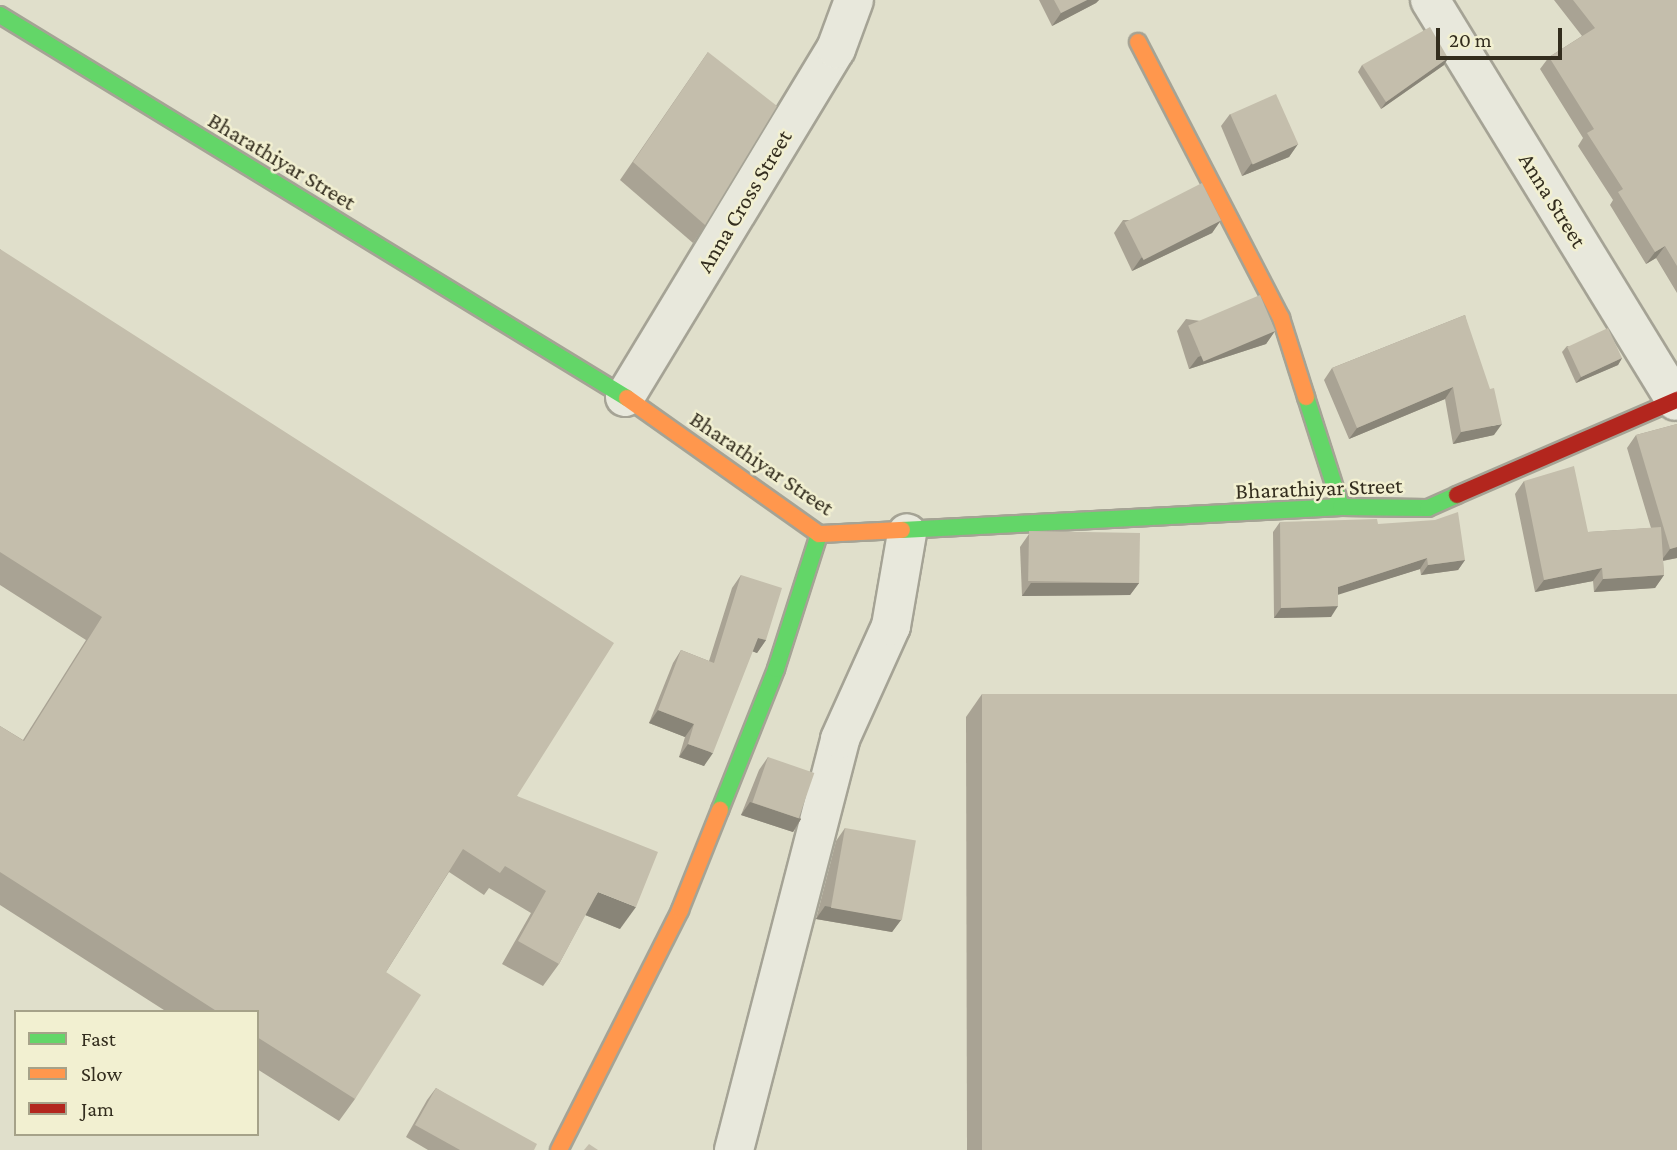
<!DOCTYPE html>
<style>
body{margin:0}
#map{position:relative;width:1677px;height:1150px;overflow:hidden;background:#e0dfcb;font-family:"Crimson Pro",serif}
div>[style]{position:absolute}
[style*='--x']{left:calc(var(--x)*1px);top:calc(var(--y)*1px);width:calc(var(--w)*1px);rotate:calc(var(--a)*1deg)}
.roads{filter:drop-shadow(2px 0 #a5a395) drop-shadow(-2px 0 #a5a395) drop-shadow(0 2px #a5a395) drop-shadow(0 -2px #a5a395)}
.street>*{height:38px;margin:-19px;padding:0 19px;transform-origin:19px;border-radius:19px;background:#e8e8dc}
.fast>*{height:16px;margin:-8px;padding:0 8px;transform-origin:8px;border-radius:8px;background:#63d668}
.slow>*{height:16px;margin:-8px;padding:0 8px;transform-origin:8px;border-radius:8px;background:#ff974d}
.jam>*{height:16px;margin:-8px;padding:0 8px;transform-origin:8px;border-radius:8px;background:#b3261e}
.wall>*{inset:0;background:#a9a394}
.shaded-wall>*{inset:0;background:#898578}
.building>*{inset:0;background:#c4beac;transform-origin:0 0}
span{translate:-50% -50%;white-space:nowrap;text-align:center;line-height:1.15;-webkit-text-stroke:5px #f2f0d1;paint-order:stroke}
.street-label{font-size:23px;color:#332d1e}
.legend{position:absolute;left:14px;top:1010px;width:245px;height:126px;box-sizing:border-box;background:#f2f0d1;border:2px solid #a6a289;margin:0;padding:9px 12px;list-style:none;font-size:21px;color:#332d1e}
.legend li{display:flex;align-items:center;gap:14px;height:35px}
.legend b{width:35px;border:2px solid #a6a289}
.scale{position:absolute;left:1436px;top:28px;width:126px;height:32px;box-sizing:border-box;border:4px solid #332d1e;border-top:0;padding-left:9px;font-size:21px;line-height:24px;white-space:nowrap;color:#332d1e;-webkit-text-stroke:5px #f2f0d1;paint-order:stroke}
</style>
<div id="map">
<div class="roads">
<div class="street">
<i style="--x:1430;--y:0;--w:470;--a:58.5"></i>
<i style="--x:625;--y:397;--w:407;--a:-58.8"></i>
<i style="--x:836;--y:49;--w:52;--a:-69.8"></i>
<i style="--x:734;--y:1150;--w:424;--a:-75.5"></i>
<i style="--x:840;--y:739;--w:124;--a:-65.7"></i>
<i style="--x:891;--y:626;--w:94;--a:-80.2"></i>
</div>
<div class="fast">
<i style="--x:0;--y:15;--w:735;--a:31.42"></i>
<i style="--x:1306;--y:397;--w:115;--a:72.3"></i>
<i style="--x:902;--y:530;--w:440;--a:-3"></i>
<i style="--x:1341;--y:507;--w:87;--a:0.7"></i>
<i style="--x:1428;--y:508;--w:32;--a:-24"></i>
<i style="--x:720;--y:810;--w:152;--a:-68.3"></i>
<i style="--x:776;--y:669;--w:142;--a:-72.3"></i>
</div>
<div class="slow">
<i style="--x:1138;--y:42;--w:311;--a:62.6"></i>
<i style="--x:1281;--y:318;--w:83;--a:72.4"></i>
<i style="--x:627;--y:398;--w:235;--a:35.3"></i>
<i style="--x:819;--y:534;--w:83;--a:-2.8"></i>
<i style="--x:559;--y:1150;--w:269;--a:-63.2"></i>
<i style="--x:680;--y:910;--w:108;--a:-68.2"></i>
</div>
<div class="jam">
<i style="--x:1457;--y:495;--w:240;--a:-23.4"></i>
</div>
</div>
<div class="wall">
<i style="clip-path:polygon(1039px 0,1099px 0,1096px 3px,1052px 26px)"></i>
<i style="clip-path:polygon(1554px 0,1677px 0,1677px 293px,1656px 258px,1646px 264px,1610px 205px,1613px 200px,1578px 146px,1583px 138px,1540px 69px,1549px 57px,1582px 36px)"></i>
<i style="clip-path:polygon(708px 52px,705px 225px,693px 243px,620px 180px)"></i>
<i style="clip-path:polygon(1448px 58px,1444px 65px,1381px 109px,1358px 72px,1362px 65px)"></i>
<i style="clip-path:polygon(1230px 114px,1298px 144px,1289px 157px,1242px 176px,1221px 126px)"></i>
<i style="clip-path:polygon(1123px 220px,1221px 220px,1212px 233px,1132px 271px,1114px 233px)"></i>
<i style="clip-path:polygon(0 249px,517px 796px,620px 929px,585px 915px,559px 964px,543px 986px,502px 964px,531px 913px,489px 888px,484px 895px,449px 872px,386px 972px,355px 1099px,339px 1121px,257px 1069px,257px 1012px,167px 1012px,0 905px,0 726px,23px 740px,86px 640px,0 585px)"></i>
<i style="clip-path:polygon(1465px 315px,1494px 435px,1453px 444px,1445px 399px,1349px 439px,1324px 380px,1332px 368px)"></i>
<i style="clip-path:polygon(1186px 319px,1275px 331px,1266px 344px,1189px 369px,1177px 331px)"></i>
<i style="clip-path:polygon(1567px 346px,1622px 358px,1618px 365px,1576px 383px,1562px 352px)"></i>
<i style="clip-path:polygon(1677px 424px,1677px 558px,1663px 561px,1664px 575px,1655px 588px,1594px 592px,1593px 581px,1535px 592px,1515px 494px,1524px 481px,1588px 532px,1651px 528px,1627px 448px,1636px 435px)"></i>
<i style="clip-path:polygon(1280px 522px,1378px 524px,1465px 560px,1458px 570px,1421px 575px,1420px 569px,1338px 594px,1331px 617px,1274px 618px,1273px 532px)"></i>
<i style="clip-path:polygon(1029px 534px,1139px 583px,1130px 595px,1022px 596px,1020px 547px)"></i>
<i style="clip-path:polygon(741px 575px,766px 640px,757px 653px,752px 651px,704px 766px,679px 757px,685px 737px,649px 723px,673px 663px,681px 650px,709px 661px,732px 588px)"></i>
<i style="clip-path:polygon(982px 694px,1677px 1150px,967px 1150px,966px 717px)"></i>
<i style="clip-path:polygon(768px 757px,801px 819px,793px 832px,741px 815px,759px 770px)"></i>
<i style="clip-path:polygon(845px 828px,901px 920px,892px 932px,816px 919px,836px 841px)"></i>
<i style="clip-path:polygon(436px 1088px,534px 1150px,428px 1150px,406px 1137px,427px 1100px)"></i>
</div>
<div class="shaded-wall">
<i style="clip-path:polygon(1087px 0,1099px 0,1096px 3px,1052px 26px,1061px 13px)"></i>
<i style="clip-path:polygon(1448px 58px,1444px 65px,1381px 109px,1386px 102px)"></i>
<i style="clip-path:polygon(1298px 144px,1289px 157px,1242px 176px,1251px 164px)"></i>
<i style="clip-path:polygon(1221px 220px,1212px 233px,1132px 271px,1141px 258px)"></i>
<i style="clip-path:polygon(1665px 246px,1656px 258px,1646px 264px,1655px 252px)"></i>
<i style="clip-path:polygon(1275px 331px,1266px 344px,1189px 369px,1198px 357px)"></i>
<i style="clip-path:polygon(1622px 358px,1618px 365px,1576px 383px,1581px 377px)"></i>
<i style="clip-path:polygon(1453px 387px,1445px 399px,1349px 439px,1357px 428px)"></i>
<i style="clip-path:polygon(1502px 424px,1494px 435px,1453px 444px,1461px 432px)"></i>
<i style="clip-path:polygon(1677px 547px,1677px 558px,1661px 561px,1670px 549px)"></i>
<i style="clip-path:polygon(1427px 558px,1420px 569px,1331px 597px,1338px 587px)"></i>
<i style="clip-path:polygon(1465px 560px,1458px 570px,1421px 575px,1428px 565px)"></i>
<i style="clip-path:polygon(1602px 568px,1593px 581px,1535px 592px,1544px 580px)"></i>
<i style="clip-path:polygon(1664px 575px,1655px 588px,1594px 592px,1603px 579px)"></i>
<i style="clip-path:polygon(1031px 583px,1139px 583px,1130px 595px,1022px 596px)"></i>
<i style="clip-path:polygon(1338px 606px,1331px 617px,1274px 618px,1281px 608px)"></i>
<i style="clip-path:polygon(758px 638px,766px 640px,757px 653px,749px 650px)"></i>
<i style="clip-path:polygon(658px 710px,694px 724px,685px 737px,649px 723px)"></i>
<i style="clip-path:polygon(688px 744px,713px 753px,704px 766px,679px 757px)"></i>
<i style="clip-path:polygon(750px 802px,801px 819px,793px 832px,741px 815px)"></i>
<i style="clip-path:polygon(598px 892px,636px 907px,620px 929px,583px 914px)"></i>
<i style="clip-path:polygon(825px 906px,901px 920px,892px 932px,816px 919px)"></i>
</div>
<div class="building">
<i style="clip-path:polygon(1054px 0,1087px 0,1061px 13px)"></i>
<i style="clip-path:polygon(1573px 0,1677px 0,1677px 266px,1665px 246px,1655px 252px,1618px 192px,1623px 189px,1587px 133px,1594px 129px,1549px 57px,1595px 28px)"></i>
<i style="clip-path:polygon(1430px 27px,1448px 58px,1386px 102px,1362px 65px)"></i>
<i style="clip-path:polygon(708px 52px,777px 106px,705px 225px,633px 162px)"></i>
<i style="left:1276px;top:94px;width:55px;height:50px;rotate:66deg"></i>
<i style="left:1202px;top:183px;width:42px;height:87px;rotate:63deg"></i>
<i style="clip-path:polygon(0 249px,614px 643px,517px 796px,658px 852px,636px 907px,598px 892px,559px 964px,518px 941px,546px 891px,505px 866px,500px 873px,463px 849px,386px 972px,421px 995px,355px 1099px,257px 1037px,257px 1012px,218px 1012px,0 872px,0 726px,24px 741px,102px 617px,0 552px)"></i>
<i style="left:1260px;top:295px;width:39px;height:78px;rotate:67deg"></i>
<i style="clip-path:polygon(1465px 315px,1490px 389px,1494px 388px,1502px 424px,1461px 432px,1453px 387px,1357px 428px,1332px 368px)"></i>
<i style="left:1608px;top:328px;width:33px;height:45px;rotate:65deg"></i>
<i style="clip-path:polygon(1677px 424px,1677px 547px,1670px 549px,1636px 435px)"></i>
<i style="clip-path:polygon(1574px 466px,1588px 532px,1661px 527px,1664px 575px,1603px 579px,1602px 568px,1544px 580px,1524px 481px)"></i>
<i style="clip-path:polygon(1458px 512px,1465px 560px,1428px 565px,1427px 558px,1338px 587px,1338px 606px,1281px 608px,1280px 522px,1377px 519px,1378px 524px,1435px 520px)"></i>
<i style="left:1140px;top:533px;width:50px;height:111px;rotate:91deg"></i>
<i style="clip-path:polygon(741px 575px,782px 588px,766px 640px,758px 638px,713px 753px,688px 744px,694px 724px,658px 710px,681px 650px,714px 663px)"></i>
<i style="left:982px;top:694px;width:695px;height:456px"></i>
<i style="left:768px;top:757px;width:49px;height:48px;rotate:19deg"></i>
<i style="left:845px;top:828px;width:72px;height:81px;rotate:10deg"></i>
<i style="clip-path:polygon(436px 1088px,537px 1144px,534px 1150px,460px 1150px,415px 1125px)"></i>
<i style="clip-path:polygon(589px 1144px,598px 1150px,584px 1150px)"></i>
</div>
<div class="street-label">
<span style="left:282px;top:161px;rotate:31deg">Bharathiyar Street</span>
<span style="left:1553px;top:200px;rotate:58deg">Anna Street</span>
<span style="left:744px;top:201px;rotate:-59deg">Anna Cross Street</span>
<span style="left:762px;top:463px;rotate:34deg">Bharathiyar Street</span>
<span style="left:1319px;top:488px;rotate:-2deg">Bharathiyar Street</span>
</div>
<ul class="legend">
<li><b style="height:9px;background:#63d668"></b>Fast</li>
<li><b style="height:9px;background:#ff974d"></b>Slow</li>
<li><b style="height:9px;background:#b3261e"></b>Jam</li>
</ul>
<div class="scale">20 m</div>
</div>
